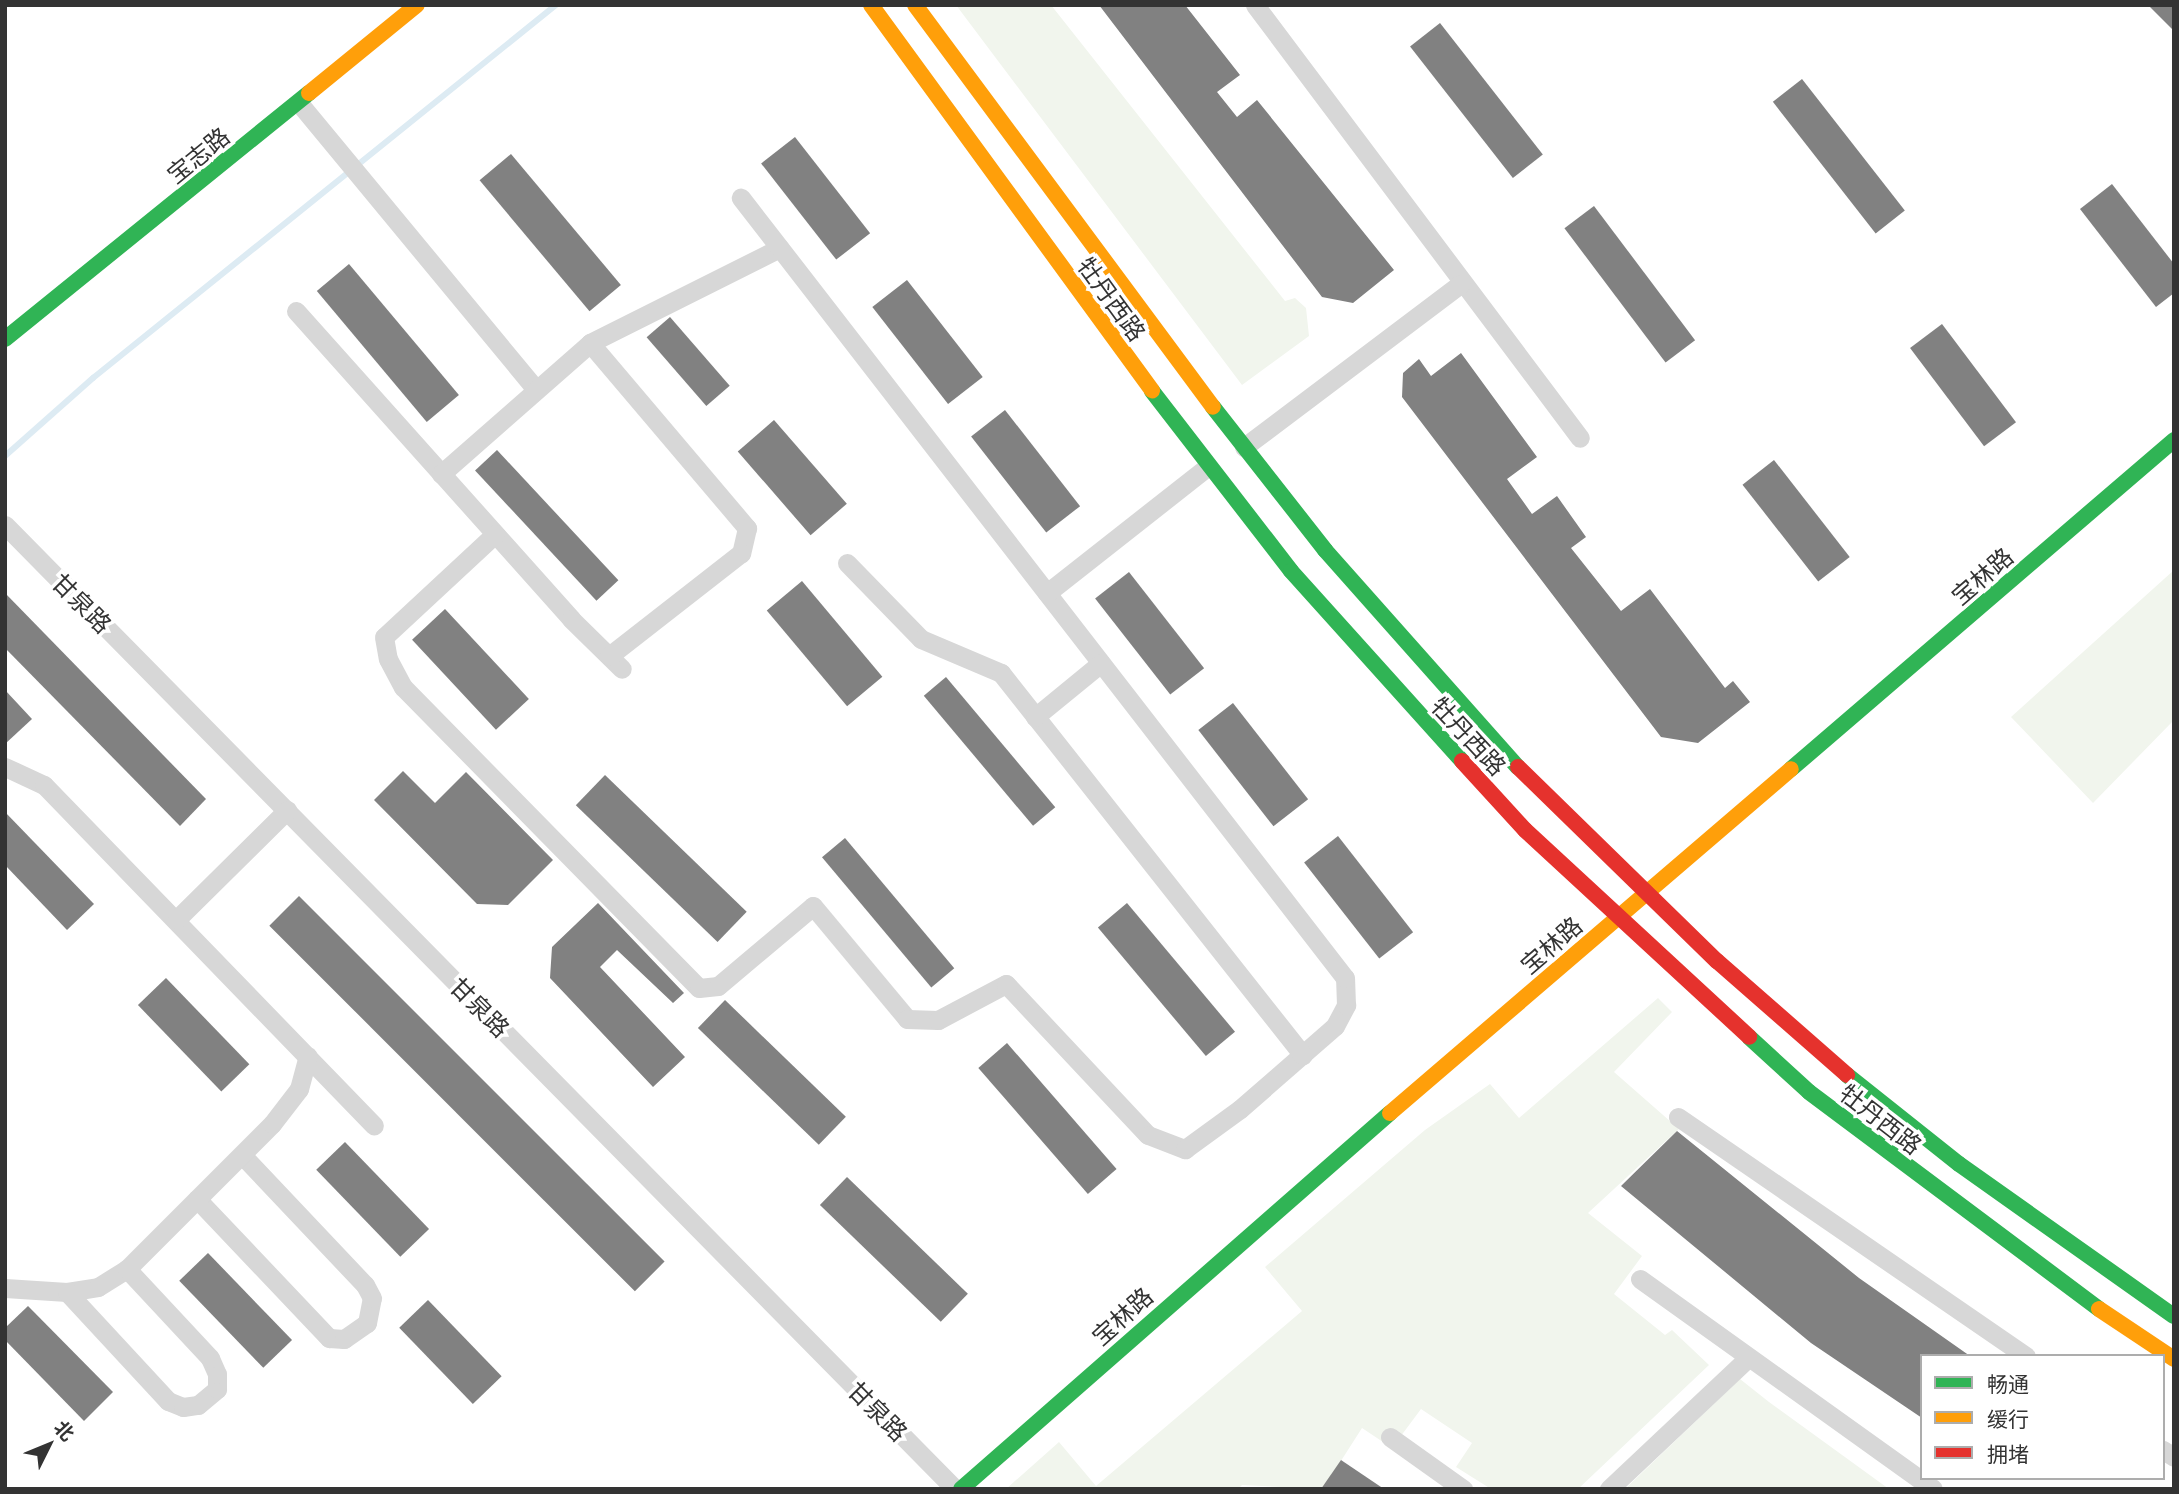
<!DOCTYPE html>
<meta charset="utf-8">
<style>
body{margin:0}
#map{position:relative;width:2179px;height:1494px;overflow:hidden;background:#fff;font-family:"Exo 2","Noto Sans SC",sans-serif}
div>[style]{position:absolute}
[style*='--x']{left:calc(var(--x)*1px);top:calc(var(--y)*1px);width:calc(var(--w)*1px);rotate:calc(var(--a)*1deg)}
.green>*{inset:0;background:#f1f5ed}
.stream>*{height:6px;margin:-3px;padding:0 3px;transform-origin:3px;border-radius:3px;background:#ddebf3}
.building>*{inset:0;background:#818181;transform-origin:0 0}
.street>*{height:19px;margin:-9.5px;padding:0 9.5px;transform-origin:9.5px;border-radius:9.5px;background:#d7d7d7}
.fast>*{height:16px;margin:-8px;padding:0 8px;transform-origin:8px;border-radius:8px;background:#30b455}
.slow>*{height:16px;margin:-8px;padding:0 8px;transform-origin:8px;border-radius:8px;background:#ff9f0a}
.jam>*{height:16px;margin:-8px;padding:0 8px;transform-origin:8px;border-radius:8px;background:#e5322d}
span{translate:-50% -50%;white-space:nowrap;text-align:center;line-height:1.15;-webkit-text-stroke:7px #fff;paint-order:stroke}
.street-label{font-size:24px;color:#333}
.frame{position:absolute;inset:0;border:7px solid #333;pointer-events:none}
.legend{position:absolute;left:1920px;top:1354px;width:245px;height:126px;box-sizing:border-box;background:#fff;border:2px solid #adadad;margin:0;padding:9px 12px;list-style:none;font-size:21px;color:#333}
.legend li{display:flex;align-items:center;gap:14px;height:35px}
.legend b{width:35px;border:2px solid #adadad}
.north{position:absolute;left:14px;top:1410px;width:70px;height:70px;-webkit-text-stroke:5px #fff;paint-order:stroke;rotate:47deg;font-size:19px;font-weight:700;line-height:28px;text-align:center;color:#333}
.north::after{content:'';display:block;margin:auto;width:24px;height:32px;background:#333;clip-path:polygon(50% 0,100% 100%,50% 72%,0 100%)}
</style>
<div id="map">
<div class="green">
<i style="clip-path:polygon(956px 5px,1051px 5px,1285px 301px,1295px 298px,1306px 308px,1309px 336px,1242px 385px)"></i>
<i style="clip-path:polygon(2174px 570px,2174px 720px,2093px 803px,2011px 717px)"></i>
<i style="clip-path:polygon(1658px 998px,1672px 1012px,1614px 1072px,1679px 1129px,1588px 1213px,1642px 1256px,1614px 1294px,1665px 1335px,1672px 1330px,1709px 1365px,1578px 1489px,1491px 1489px,1456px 1467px,1472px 1443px,1421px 1409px,1392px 1448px,1362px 1428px,1323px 1489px,1242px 1485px,1238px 1489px,1006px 1489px,1059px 1442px,1096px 1486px,1302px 1311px,1265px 1267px,1425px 1130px,1490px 1084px,1519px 1118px)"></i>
<i style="clip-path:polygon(1740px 1379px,1769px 1402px,1889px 1489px,1625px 1489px)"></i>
</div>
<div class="stream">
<i style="--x:5;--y:456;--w:118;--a:-41.6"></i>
<i style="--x:93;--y:378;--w:595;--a:-38.86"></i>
</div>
<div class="building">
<i style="clip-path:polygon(1099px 5px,1185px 5px,1240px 75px,1217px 92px,1237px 117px,1257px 100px,1394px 270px,1353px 303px,1322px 297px)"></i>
<i style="clip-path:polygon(2148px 5px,2174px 5px,2174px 31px)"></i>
<i style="left:1440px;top:23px;width:167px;height:38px;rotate:52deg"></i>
<i style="left:1802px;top:79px;width:167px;height:37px;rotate:52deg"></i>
<i style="left:795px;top:137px;width:122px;height:43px;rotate:52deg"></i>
<i style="left:511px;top:154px;width:171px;height:41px;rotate:50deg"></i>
<i style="clip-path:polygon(2112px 184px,2174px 264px,2174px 293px,2156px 307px,2080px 209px)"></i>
<i style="left:1594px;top:206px;width:168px;height:37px;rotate:53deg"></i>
<i style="left:349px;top:264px;width:171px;height:42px;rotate:50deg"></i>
<i style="left:907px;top:280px;width:123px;height:44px;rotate:52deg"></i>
<i style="left:670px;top:317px;width:91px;height:31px;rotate:49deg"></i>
<i style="left:1942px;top:324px;width:123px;height:40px;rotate:53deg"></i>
<i style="clip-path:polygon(1461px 353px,1537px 457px,1507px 479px,1532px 514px,1557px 496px,1586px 537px,1571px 548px,1621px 611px,1650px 589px,1725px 688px,1733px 681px,1750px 702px,1698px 743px,1661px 737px,1402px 397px,1403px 373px,1419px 359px,1431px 376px)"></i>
<i style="left:1005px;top:410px;width:122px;height:43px;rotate:52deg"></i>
<i style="left:774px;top:420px;width:111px;height:48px;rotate:49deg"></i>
<i style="left:497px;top:450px;width:178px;height:30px;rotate:47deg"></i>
<i style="left:1774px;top:460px;width:123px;height:40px;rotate:52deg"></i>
<i style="left:1129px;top:572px;width:122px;height:43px;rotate:52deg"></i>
<i style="left:802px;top:581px;width:125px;height:46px;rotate:50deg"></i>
<i style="clip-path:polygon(5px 593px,206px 799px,180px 826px,5px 648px)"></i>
<i style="left:445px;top:609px;width:123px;height:45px;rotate:47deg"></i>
<i style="left:946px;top:677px;width:170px;height:29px;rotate:50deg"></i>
<i style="clip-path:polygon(5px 690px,32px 719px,5px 744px)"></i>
<i style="left:1233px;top:703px;width:122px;height:44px;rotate:52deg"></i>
<i style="clip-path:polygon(403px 771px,435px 803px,466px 772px,553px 860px,508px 905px,477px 904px,374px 800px)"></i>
<i style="left:605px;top:775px;width:197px;height:42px;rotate:44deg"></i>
<i style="clip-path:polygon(5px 812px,94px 904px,67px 930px,5px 865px)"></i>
<i style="left:1338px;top:836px;width:122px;height:43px;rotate:52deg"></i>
<i style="left:845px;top:838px;width:170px;height:30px;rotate:50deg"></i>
<i style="left:299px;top:896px;width:517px;height:42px;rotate:45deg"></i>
<i style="clip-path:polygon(598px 903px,684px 993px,673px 1003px,617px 950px,600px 967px,685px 1057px,653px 1087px,550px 978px,552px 947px)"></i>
<i style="left:1127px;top:903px;width:168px;height:38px;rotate:50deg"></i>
<i style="left:166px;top:978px;width:120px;height:39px;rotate:46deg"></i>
<i style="left:725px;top:1000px;width:168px;height:39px;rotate:44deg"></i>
<i style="left:1007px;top:1043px;width:167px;height:38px;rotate:49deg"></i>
<i style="clip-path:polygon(1677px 1131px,1859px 1278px,1970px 1356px,1922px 1356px,1922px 1418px,1811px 1343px,1621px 1186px)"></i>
<i style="left:345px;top:1142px;width:121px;height:40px;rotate:46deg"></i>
<i style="left:847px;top:1177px;width:168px;height:39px;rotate:44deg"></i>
<i style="left:208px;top:1253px;width:121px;height:40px;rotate:46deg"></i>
<i style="left:428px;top:1300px;width:106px;height:40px;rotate:46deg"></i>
<i style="clip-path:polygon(28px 1306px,113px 1392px,84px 1421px,5px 1340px,5px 1328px)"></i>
<i style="clip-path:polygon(1341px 1460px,1384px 1489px,1321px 1489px)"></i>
</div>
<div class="street">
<i style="--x:1255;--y:5;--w:541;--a:53.11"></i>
<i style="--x:299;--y:103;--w:371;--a:50.4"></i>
<i style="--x:296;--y:311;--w:413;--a:48.2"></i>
<i style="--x:571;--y:619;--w:71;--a:44.4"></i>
<i style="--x:590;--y:343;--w:243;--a:49.7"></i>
<i style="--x:747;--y:528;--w:26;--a:103"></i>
<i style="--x:741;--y:553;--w:167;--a:142"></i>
<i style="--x:1244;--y:447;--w:271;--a:-37"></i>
<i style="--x:441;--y:474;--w:198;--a:-41.3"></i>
<i style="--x:590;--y:343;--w:212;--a:-26.6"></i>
<i style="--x:5;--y:525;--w:1353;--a:45.42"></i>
<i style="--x:495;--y:534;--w:151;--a:137.1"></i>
<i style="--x:384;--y:637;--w:22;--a:80"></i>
<i style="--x:388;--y:659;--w:32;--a:62"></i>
<i style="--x:403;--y:687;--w:422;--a:45.5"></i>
<i style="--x:699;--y:988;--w:19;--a:-6"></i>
<i style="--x:718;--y:986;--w:124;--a:-40.1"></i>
<i style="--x:813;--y:906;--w:147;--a:50.2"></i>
<i style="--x:907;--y:1019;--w:31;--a:2"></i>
<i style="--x:938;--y:1020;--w:77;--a:-27.9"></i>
<i style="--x:1006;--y:984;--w:207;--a:46.8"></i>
<i style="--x:1148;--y:1135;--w:40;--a:21"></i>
<i style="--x:1185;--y:1149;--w:68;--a:-36"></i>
<i style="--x:1240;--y:1109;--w:126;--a:-41.1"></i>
<i style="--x:1335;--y:1026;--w:24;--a:-62"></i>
<i style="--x:1346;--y:1005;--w:27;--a:-92"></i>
<i style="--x:1345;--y:978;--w:987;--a:-127.75"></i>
<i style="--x:847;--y:563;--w:106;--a:45.8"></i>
<i style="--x:921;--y:639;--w:87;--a:23"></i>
<i style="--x:1001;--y:673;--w:487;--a:51.7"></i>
<i style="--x:1047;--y:593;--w:204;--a:-38.2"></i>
<i style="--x:1035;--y:717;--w:85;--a:-39.3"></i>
<i style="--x:5;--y:767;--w:43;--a:24.8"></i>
<i style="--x:44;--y:785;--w:474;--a:45.9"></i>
<i style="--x:177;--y:919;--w:155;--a:-44.7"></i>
<i style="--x:1678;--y:1117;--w:422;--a:34.5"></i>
<i style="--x:197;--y:1199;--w:192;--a:46.5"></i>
<i style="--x:329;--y:1338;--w:15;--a:4"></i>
<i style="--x:344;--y:1339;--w:28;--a:-35"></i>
<i style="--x:367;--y:1323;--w:25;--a:-79"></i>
<i style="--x:372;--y:1298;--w:15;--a:-118"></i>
<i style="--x:365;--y:1285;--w:179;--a:-133.4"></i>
<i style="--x:1640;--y:1279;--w:360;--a:35.6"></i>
<i style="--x:5;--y:1288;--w:62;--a:3.7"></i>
<i style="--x:67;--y:1292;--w:31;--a:-9"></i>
<i style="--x:98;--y:1287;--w:34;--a:-32"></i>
<i style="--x:127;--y:1269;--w:205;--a:-45"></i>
<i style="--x:272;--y:1124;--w:44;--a:-52.4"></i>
<i style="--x:299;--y:1089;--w:34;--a:-75"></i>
<i style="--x:67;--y:1292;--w:149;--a:47.2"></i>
<i style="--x:168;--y:1401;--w:16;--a:22"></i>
<i style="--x:183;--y:1407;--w:15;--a:-8"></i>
<i style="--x:198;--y:1405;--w:25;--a:-40"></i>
<i style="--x:217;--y:1389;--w:15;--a:-90"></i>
<i style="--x:217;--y:1374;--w:17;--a:-114"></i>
<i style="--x:210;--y:1358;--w:122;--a:-133"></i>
<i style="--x:1390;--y:1437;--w:90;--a:35.5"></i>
<i style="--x:2163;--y:1450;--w:13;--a:32"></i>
<i style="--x:1609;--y:1489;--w:190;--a:-43.3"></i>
</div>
<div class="fast">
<i style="--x:5;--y:339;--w:391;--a:-39"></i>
<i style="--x:1152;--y:391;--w:227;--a:52.3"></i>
<i style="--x:1291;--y:571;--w:256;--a:48"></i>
<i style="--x:1213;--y:407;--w:182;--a:51.9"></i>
<i style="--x:1325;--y:550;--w:290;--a:48.4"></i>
<i style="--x:1791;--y:769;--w:505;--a:-40.66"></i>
<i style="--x:1749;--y:1037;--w:81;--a:42.5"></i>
<i style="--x:1809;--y:1092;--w:362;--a:36.8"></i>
<i style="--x:1847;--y:1075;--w:143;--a:38.5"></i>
<i style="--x:1959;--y:1164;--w:263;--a:35.3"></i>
<i style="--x:961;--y:1489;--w:570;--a:-41.23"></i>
</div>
<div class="slow">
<i style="--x:871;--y:5;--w:477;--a:53.9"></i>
<i style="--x:915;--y:5;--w:500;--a:53.45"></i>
<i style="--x:309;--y:93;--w:139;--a:-39.2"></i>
<i style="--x:1390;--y:1113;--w:528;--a:-40.62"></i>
<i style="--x:2099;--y:1309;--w:90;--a:33.7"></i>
</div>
<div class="jam">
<i style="--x:1462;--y:761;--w:93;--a:47.6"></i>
<i style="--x:1525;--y:830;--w:305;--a:42.7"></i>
<i style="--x:1518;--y:767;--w:278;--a:44.3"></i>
<i style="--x:1717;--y:961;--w:173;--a:41.2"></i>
</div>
<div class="street-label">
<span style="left:198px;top:155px;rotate:-39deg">宝志路</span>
<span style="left:1112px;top:299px;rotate:54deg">牡丹西路</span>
<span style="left:1982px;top:576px;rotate:-41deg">宝林路</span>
<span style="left:82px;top:603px;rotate:45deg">甘泉路</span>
<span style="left:1469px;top:736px;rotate:47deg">牡丹西路</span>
<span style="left:1551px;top:945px;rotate:-41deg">宝林路</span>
<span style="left:480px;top:1007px;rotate:45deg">甘泉路</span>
<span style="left:1881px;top:1119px;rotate:38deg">牡丹西路</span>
<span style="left:1122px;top:1316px;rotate:-42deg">宝林路</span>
<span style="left:878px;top:1411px;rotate:45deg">甘泉路</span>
</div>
<div class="frame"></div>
<ul class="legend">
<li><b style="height:9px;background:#30b455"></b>畅通</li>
<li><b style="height:9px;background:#ff9f0a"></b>缓行</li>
<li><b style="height:9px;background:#e5322d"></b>拥堵</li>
</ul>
<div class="north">北</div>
</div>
